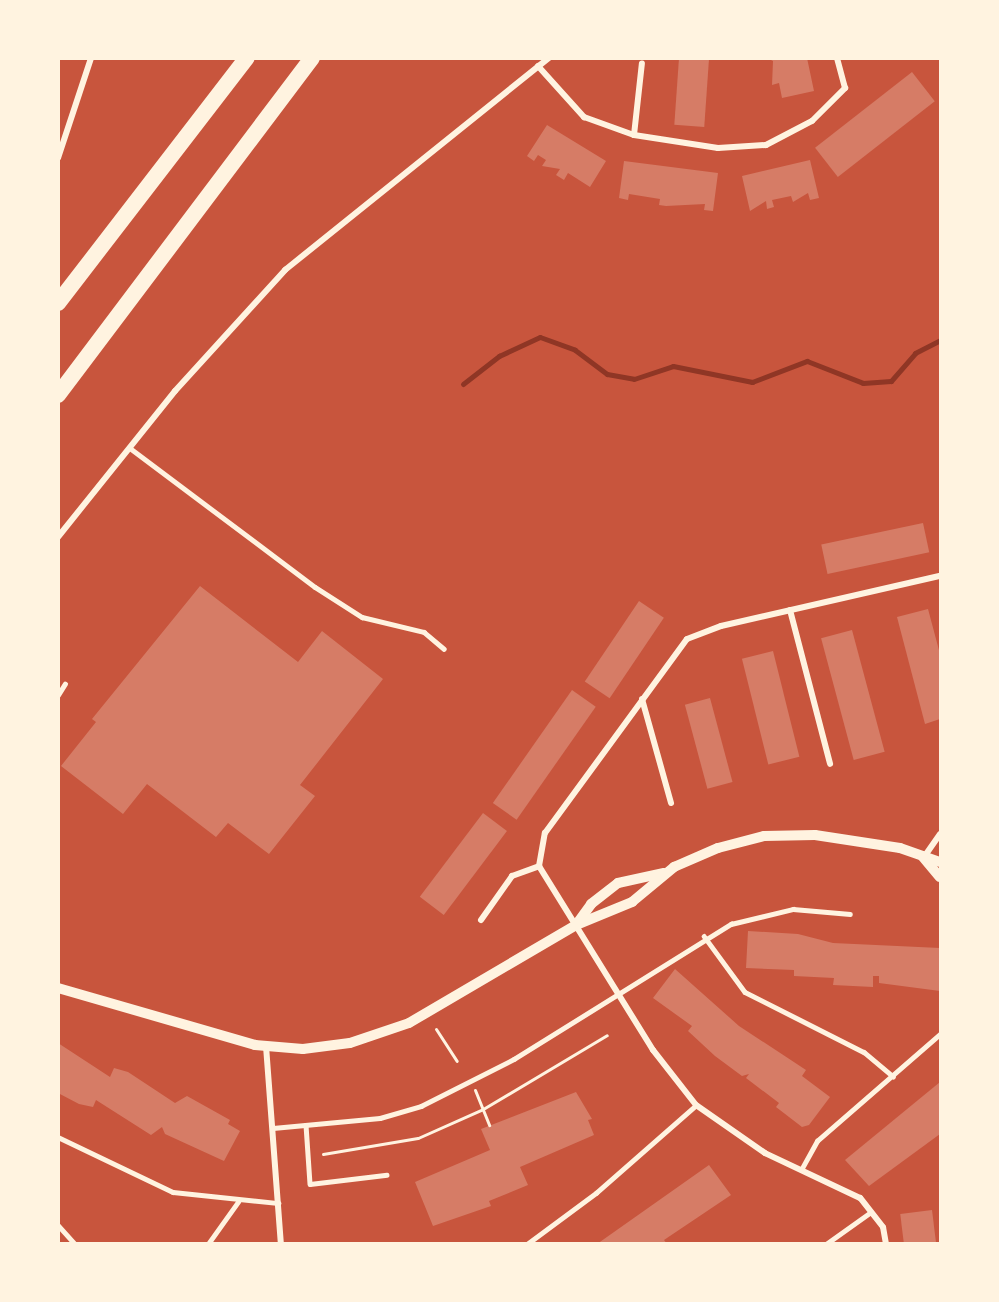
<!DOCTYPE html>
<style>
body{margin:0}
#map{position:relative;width:999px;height:1302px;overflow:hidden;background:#c8553d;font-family:"Crimson Pro",serif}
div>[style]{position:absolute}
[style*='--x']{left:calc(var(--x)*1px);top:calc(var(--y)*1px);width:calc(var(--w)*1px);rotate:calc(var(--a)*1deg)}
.stream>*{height:5px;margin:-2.5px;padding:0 2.5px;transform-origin:2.5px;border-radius:2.5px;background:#8f3625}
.building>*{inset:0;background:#d67c66;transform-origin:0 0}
.path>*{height:3px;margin:-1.5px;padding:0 1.5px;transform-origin:1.5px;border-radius:1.5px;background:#fff3e0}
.service>*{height:4.5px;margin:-2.25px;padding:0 2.25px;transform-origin:2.25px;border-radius:2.25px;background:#fff3e0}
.minor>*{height:6px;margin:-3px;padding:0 3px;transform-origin:3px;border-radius:3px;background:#fff3e0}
.tertiary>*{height:10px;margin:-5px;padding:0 5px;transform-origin:5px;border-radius:5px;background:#fff3e0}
.trunk>*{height:16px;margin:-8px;padding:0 8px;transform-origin:8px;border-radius:8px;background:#fff3e0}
span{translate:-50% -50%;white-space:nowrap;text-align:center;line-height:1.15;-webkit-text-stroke:6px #fff3e0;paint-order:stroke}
.frame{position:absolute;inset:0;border:60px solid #fff3e0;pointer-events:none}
</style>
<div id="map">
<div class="stream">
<i style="--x:463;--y:384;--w:46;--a:-37.9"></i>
<i style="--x:499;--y:356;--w:45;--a:-24.9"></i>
<i style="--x:540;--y:337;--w:37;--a:20"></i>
<i style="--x:575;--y:350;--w:40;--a:37"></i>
<i style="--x:607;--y:374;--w:27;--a:10"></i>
<i style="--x:634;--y:379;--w:41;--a:-18.4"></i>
<i style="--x:673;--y:366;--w:81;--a:11.4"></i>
<i style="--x:752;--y:382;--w:59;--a:-20.9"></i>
<i style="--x:807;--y:361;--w:60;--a:21.4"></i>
<i style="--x:863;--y:383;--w:28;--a:-4"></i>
<i style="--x:891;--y:381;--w:37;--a:-49"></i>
<i style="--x:915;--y:353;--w:28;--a:-27"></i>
</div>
<div class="building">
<i style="left:679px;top:58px;width:30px;height:67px;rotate:4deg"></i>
<i style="clip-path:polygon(767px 58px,807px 58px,814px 91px,782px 98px,779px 83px,772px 85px,773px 61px)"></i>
<i style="left:912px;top:72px;width:37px;height:123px;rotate:52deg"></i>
<i style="clip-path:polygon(547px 125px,606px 161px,590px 187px,568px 173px,564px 180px,556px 175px,560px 169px,542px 166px,546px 160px,538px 155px,534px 161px,527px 156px)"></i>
<i style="clip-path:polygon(810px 160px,819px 198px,810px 200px,808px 193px,793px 202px,791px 196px,772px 200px,774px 207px,767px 209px,766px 201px,750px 211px,742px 176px)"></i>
<i style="clip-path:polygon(624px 161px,718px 173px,713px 211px,704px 210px,705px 204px,666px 206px,659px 205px,660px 199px,629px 194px,628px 200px,619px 198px)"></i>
<i style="left:923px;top:523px;width:30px;height:104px;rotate:78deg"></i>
<i style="clip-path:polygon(200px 586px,298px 662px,322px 631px,383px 679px,300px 785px,315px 796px,269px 854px,228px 823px,216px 837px,147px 784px,123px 814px,61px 766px,96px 722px,92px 719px)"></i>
<i style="left:639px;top:601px;width:30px;height:97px;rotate:34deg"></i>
<i style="clip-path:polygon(928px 609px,940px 654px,940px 719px,925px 724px,897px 617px)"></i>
<i style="left:852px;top:630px;width:126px;height:32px;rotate:75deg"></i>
<i style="left:773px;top:651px;width:109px;height:32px;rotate:76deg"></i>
<i style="left:572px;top:690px;width:29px;height:138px;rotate:35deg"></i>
<i style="left:710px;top:698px;width:87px;height:26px;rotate:75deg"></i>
<i style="left:483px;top:813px;width:30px;height:105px;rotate:37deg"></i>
<i style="clip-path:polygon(748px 931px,798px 934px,833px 943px,940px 948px,940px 991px,879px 983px,879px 976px,873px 976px,873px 987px,833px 985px,834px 978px,794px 976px,794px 970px,746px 968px)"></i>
<i style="clip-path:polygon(675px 969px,739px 1026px,806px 1070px,802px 1076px,830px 1097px,809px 1125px,802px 1127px,776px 1107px,779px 1103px,746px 1078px,749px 1074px,742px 1076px,715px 1056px,688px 1031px,692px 1026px,653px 998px)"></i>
<i style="clip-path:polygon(58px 1043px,110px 1077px,114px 1068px,128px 1072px,175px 1103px,187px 1096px,230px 1120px,228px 1124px,240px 1131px,224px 1161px,165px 1134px,162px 1127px,151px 1135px,96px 1100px,93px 1107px,79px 1104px,58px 1093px)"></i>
<i style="clip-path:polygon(940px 1082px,940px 1134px,869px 1186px,845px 1160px)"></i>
<i style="clip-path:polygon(576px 1092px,592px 1119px,588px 1120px,594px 1135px,520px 1167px,528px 1185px,489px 1201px,491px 1206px,433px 1226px,415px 1182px,490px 1150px,481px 1129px)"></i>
<i style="clip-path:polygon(709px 1165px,731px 1195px,664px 1240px,667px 1244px,597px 1244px)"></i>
<i style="left:932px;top:1210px;width:34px;height:32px;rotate:83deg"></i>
</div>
<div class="path">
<i style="--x:436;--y:1029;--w:38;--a:57"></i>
<i style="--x:475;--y:1090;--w:38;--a:68"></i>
<i style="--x:323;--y:1154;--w:96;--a:-9.6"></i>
<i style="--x:418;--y:1138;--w:71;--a:-24"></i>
<i style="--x:483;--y:1109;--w:144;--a:-30.8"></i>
</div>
<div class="service">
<i style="--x:130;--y:448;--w:231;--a:36.9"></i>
<i style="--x:315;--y:587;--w:56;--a:32.6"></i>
<i style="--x:362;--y:617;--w:64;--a:13.6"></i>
<i style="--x:424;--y:632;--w:26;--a:40"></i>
<i style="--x:58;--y:695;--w:13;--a:-58"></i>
<i style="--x:704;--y:936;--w:69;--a:53.8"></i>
<i style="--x:745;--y:992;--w:133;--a:26.8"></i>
<i style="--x:864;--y:1052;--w:38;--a:40"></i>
<i style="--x:306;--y:1125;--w:59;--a:86.1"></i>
<i style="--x:310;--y:1184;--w:77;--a:-6.8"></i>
<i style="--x:273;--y:1128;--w:107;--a:-5.3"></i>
<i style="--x:380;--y:1118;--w:43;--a:-16.3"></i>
<i style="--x:421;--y:1106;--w:104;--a:-26.8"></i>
<i style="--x:514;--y:1059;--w:256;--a:-31.9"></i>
<i style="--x:731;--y:924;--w:64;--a:-13.6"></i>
<i style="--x:793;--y:909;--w:57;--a:5"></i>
<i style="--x:58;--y:1137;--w:127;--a:25.6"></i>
<i style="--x:173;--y:1192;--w:106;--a:6"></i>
<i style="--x:801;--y:1170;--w:33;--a:-61"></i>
<i style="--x:817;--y:1141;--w:163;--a:-41"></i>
<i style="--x:58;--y:1225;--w:25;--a:48"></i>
<i style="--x:208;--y:1244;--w:52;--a:-54.5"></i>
<i style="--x:527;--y:1244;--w:86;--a:-36.5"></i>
<i style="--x:596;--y:1193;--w:133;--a:-41.3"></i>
<i style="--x:826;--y:1244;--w:55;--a:-35.4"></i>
</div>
<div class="minor">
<i style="--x:538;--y:66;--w:69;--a:48"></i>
<i style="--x:584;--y:117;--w:53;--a:19.8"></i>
<i style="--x:634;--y:135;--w:85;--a:8.8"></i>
<i style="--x:718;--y:148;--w:48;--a:-3.6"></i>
<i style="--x:766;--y:145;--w:52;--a:-27.6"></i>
<i style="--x:812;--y:121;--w:47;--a:-45"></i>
<i style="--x:845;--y:88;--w:31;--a:-105"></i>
<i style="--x:634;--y:135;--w:72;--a:-83.7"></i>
<i style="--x:58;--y:158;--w:105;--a:-71.7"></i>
<i style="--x:58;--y:537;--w:187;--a:-51.3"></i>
<i style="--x:175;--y:391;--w:164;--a:-47.7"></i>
<i style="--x:285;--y:270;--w:339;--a:-38.8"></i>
<i style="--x:790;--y:610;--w:159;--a:75.4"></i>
<i style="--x:642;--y:699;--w:108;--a:74.4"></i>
<i style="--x:924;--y:857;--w:28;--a:-55"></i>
<i style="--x:481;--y:920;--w:54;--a:-54.8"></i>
<i style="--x:512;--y:876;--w:29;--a:-20"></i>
<i style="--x:266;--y:1046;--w:199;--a:85.7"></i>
<i style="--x:886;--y:1244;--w:17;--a:-100"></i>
<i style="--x:883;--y:1227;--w:37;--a:-128"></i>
<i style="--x:860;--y:1198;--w:105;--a:-154.7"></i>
<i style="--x:765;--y:1153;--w:84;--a:-145.2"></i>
<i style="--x:696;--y:1105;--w:70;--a:-128"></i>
<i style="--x:653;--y:1050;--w:216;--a:-121.8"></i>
<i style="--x:539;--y:866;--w:34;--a:-80"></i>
<i style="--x:545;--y:833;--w:240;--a:-53.8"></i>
<i style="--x:687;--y:639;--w:36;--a:-21"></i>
<i style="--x:721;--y:626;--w:225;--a:-12.9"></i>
</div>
<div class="tertiary">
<i style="--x:923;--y:857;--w:26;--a:50"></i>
<i style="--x:576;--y:925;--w:26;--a:-54"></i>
<i style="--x:591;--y:904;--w:34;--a:-38"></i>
<i style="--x:618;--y:883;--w:47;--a:-12.3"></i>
<i style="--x:58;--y:988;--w:205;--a:16.1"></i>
<i style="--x:255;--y:1045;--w:48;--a:4.8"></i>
<i style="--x:303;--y:1049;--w:47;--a:-7.3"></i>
<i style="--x:350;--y:1043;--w:62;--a:-18.7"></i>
<i style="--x:409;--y:1023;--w:194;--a:-30.4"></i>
<i style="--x:576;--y:925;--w:61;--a:-22.3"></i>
<i style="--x:632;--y:902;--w:55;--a:-39.8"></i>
<i style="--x:674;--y:867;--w:48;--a:-23.4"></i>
<i style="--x:718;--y:848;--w:48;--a:-14.6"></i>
<i style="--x:764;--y:836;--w:51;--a:-1.1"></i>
<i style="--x:815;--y:835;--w:86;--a:8.7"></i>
<i style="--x:900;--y:848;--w:42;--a:19.3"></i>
</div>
<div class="trunk">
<i style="--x:58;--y:303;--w:309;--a:-52.4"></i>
<i style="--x:58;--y:395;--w:422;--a:-53"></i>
</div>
<div class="frame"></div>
</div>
